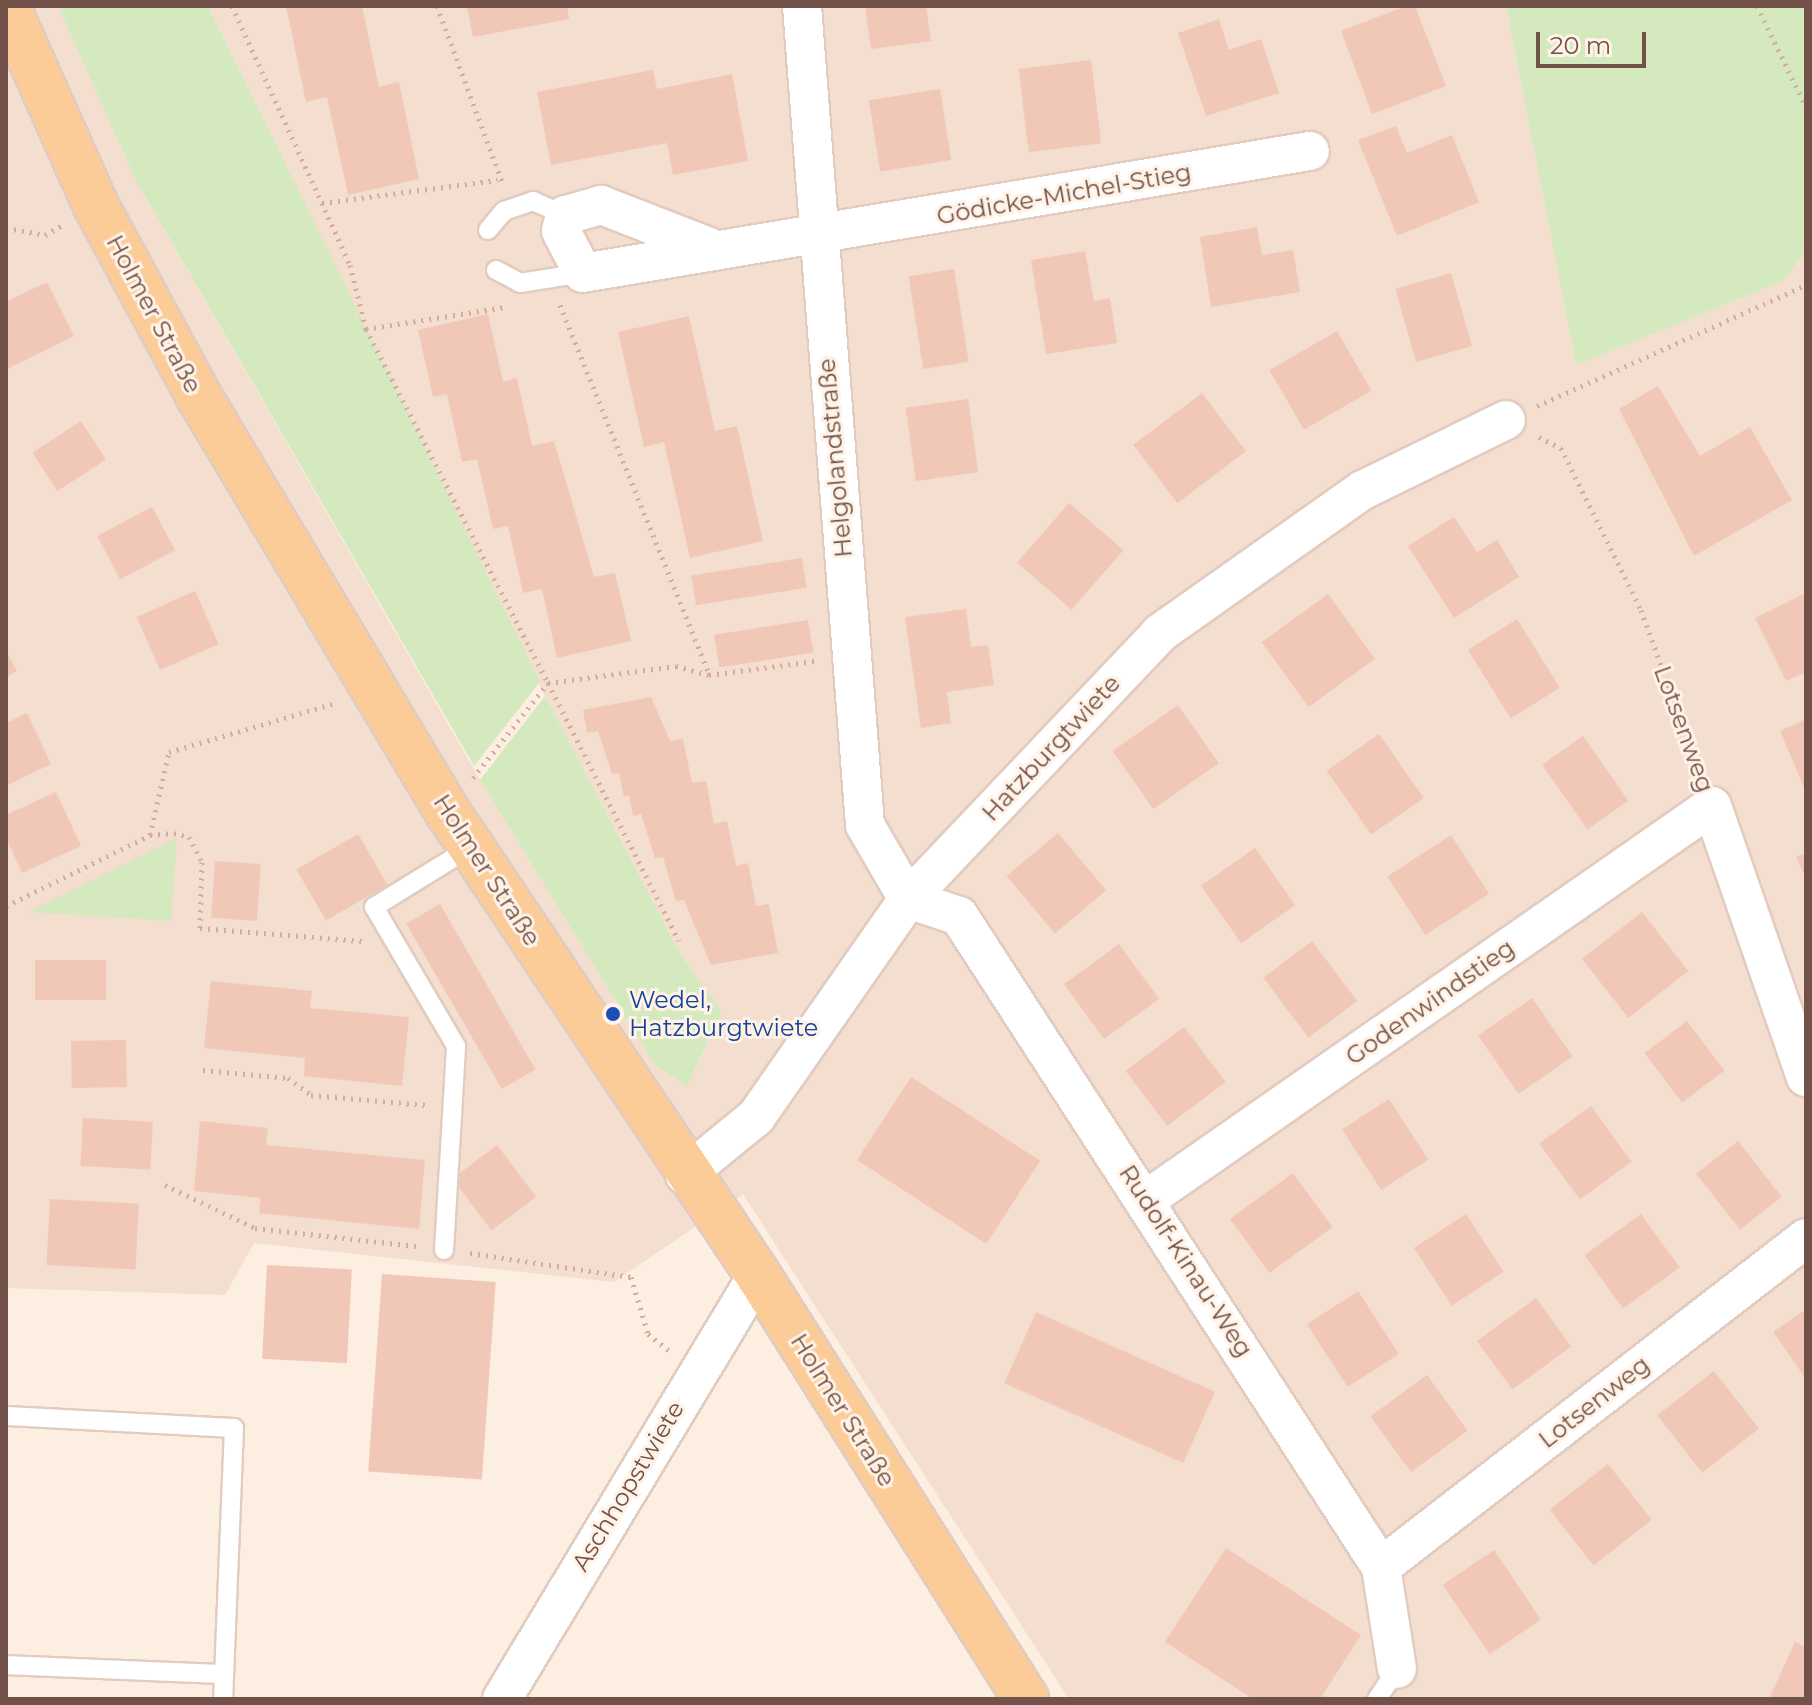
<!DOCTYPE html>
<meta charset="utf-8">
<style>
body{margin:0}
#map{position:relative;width:1812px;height:1705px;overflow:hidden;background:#fceee0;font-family:Montserrat,sans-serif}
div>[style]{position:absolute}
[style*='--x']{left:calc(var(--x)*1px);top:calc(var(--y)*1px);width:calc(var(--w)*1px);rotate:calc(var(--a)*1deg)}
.residential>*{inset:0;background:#f3decf}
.green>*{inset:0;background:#d5e9bf}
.building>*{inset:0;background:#f1c8b8;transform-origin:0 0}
.path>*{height:5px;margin-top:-2.5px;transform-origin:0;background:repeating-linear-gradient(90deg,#d5ab9c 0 2px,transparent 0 8px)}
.roads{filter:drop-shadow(2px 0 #e2cbbf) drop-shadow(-2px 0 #e2cbbf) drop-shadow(0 2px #e2cbbf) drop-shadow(0 -2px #e2cbbf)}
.service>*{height:18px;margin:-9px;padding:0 9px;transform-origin:9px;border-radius:9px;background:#fff}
.minor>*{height:38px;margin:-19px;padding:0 19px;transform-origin:19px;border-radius:19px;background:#fff}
.primary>*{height:44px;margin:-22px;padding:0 22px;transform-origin:22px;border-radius:22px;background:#fbcb98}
.dots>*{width:22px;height:22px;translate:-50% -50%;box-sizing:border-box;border:4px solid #fff2e6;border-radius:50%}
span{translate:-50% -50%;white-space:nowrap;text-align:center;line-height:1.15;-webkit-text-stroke:6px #fff2e6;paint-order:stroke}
.street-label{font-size:24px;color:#725248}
.transit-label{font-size:24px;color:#164399}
.left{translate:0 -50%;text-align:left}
.frame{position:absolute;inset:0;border:8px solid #725248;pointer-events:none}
.scale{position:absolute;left:1536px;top:32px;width:110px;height:36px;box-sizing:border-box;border:4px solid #725248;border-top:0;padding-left:10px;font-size:24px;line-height:28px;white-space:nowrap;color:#725248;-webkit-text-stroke:6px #fff2e6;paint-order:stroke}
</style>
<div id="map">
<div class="residential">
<i style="clip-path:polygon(6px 6px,58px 6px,135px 179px,480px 780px,655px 1065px,687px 1086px,722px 1011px,682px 957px,545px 696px,208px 6px,1506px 6px,1576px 365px,1784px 281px,1806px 250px,1806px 1699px,1069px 1699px,743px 1194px,614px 1282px,254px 1243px,225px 1295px,6px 1288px)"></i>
</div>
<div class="green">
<i style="clip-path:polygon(58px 6px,208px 6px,540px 682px,474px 766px,135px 179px)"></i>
<i style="clip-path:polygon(1506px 6px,1806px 6px,1806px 250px,1784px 281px,1576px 365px)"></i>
<i style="clip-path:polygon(545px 696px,682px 957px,722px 1011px,687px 1086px,655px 1065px,480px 780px)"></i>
<i style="clip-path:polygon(177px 838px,171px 921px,29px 912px)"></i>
</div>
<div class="building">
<i style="clip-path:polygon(286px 6px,362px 6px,379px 87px,399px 82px,419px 179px,348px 195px,327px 97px,306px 102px)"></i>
<i style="clip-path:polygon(467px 6px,567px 6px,569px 19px,473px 37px)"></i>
<i style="clip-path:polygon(865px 6px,926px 6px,931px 41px,871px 49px)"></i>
<i style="clip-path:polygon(1406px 6px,1415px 6px,1446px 86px,1372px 114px,1341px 31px)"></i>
<i style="clip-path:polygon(1219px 19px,1229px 50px,1261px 39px,1279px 93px,1206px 116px,1178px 33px)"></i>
<i style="left:1091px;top:60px;width:84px;height:73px;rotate:83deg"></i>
<i style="clip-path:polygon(653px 70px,657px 89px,732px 74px,748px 161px,673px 175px,667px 143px,551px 165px,537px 92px)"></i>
<i style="left:940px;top:89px;width:72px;height:72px;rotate:81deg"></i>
<i style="clip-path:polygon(1396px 126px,1407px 153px,1452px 135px,1479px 202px,1397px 236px,1358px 140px)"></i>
<i style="clip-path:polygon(1257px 227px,1262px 255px,1293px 250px,1300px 292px,1211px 307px,1200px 237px)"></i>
<i style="clip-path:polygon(1085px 251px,1094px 301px,1110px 298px,1117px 343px,1046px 354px,1031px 260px)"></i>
<i style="left:954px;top:269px;width:94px;height:46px;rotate:81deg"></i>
<i style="left:1451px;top:273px;width:76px;height:58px;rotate:74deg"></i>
<i style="clip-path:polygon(47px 282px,74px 336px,7px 369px,6px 302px)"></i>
<i style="clip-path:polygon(488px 314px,503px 382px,517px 378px,532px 446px,554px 441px,594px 577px,615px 573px,631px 641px,557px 658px,542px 589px,523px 593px,508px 526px,493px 529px,477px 459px,462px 462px,447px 394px,433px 397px,418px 330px)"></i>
<i style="clip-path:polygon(689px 316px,715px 431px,737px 426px,763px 541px,690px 558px,664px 442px,644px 447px,618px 332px)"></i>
<i style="left:1337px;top:331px;width:69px;height:78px;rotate:60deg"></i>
<i style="clip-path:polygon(1658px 386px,1700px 456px,1750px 427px,1792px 500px,1694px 556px,1619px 409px)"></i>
<i style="left:1202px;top:393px;width:73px;height:86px;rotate:53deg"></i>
<i style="left:968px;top:399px;width:74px;height:63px;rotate:82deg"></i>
<i style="left:81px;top:421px;width:46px;height:58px;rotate:57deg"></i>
<i style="left:1069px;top:503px;width:72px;height:79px;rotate:41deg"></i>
<i style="left:152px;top:507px;width:49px;height:62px;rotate:62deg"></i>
<i style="clip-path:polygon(1454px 517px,1477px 552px,1497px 540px,1519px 577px,1454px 618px,1408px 546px)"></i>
<i style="left:802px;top:558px;width:30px;height:112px;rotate:81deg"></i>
<i style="left:195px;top:591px;width:58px;height:64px;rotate:66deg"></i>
<i style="clip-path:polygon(1806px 593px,1806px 672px,1786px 681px,1755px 618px)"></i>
<i style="left:1328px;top:594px;width:80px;height:82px;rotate:54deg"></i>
<i style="clip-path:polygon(966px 609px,971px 647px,988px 645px,994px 685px,947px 692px,951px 723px,921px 728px,905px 617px)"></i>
<i style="left:1517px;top:619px;width:81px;height:58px;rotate:58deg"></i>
<i style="left:808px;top:620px;width:33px;height:95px;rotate:81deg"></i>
<i style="clip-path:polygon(6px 651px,17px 671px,6px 677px)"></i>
<i style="clip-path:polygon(651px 697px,670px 741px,683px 739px,692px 783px,706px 781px,714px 824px,727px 821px,736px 866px,748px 863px,756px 906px,769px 904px,778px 953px,711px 965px,684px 900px,676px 901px,663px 857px,655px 858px,641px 814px,633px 816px,629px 795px,624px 797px,619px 773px,612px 774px,598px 731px,587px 733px,583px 710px)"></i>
<i style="left:1178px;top:705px;width:71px;height:80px;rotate:55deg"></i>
<i style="clip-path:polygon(27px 713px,51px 764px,6px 786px,6px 723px)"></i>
<i style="clip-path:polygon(1806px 719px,1806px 792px,1780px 731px)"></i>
<i style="left:1379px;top:734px;width:78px;height:64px;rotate:55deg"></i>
<i style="left:1583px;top:736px;width:79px;height:50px;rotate:55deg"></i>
<i style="clip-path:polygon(56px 792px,81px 846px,22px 873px,6px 838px,6px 815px)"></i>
<i style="left:1058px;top:833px;width:75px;height:67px;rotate:50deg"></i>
<i style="left:358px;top:834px;width:59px;height:71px;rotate:60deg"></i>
<i style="left:1451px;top:835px;width:70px;height:76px;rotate:57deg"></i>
<i style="left:1255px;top:848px;width:70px;height:66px;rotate:55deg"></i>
<i style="clip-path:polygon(1806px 853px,1806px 878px,1796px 857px)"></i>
<i style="left:215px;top:861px;width:46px;height:57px;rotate:4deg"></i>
<i style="left:440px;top:904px;width:191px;height:39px;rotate:60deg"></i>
<i style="left:1642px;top:912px;width:75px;height:76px;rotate:52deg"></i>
<i style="left:1312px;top:941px;width:75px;height:61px;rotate:53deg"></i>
<i style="left:1119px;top:944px;width:68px;height:68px;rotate:54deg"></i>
<i style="left:35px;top:960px;width:71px;height:40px"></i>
<i style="clip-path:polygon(211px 981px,312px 991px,310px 1008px,409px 1017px,402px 1086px,304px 1076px,305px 1058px,204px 1048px)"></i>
<i style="left:1532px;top:998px;width:71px;height:66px;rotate:55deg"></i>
<i style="left:1687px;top:1021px;width:62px;height:53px;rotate:53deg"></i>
<i style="left:1184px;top:1027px;width:69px;height:73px;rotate:53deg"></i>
<i style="left:126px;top:1040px;width:47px;height:55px;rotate:89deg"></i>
<i style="left:911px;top:1077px;width:154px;height:99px;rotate:33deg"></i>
<i style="left:1389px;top:1099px;width:72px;height:56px;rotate:57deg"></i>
<i style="left:1591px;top:1106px;width:69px;height:64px;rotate:54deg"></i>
<i style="left:83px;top:1118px;width:70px;height:48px;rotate:3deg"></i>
<i style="clip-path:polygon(200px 1121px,268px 1128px,266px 1145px,425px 1160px,419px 1229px,259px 1213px,261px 1198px,194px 1191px)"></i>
<i style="left:1738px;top:1141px;width:71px;height:53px;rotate:52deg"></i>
<i style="left:497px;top:1145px;width:65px;height:56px;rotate:53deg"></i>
<i style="left:1293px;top:1173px;width:67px;height:78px;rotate:54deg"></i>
<i style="left:50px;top:1199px;width:89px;height:66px;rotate:3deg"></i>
<i style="left:1466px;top:1214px;width:69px;height:62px;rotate:57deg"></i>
<i style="left:1641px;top:1214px;width:66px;height:70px;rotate:54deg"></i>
<i style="left:267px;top:1265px;width:85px;height:94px;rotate:3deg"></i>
<i style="left:382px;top:1274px;width:114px;height:198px;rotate:4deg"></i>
<i style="left:1358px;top:1291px;width:75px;height:61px;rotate:57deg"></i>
<i style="left:1536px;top:1298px;width:60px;height:73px;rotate:54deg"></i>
<i style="clip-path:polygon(1806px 1309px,1806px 1379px,1773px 1332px)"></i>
<i style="left:1036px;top:1312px;width:196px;height:78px;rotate:24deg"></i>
<i style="left:1714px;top:1371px;width:73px;height:72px;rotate:52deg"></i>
<i style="left:1427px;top:1375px;width:69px;height:70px;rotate:54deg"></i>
<i style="left:1608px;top:1464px;width:71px;height:74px;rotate:52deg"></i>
<i style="clip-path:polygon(1226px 1548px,1361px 1635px,1320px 1699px,1253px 1699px,1165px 1642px)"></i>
<i style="left:1494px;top:1550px;width:84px;height:62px;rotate:56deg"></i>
<i style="clip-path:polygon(1795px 1642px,1806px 1647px,1806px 1699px,1769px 1699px)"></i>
</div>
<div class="path">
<i style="--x:232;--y:6;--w:285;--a:65.5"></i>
<i style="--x:350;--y:265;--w:66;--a:76"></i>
<i style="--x:366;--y:329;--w:398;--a:62.8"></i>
<i style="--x:548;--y:683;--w:129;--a:-7.6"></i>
<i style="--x:676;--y:666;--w:34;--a:15"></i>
<i style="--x:709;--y:675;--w:107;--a:-7.5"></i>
<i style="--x:437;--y:6;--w:190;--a:69.7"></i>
<i style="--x:1757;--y:6;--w:112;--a:64.1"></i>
<i style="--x:322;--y:203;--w:177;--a:-7.5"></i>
<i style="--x:6;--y:228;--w:40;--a:10"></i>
<i style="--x:45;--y:235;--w:20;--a:-30"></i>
<i style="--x:560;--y:305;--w:398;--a:68"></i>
<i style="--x:366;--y:329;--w:141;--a:-9"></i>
<i style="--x:1537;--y:406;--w:295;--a:-24.2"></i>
<i style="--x:1539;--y:437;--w:25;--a:27"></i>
<i style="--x:1561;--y:448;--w:181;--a:63.7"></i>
<i style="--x:1641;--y:610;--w:172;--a:70"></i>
<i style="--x:473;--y:778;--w:121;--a:-51.7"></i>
<i style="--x:548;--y:683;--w:289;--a:63.1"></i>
<i style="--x:150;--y:835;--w:85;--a:-77.1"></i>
<i style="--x:169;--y:752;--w:173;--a:-16.4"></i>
<i style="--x:6;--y:906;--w:161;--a:-26.2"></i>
<i style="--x:150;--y:835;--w:24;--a:-5"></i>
<i style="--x:174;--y:833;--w:16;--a:15"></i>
<i style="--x:189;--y:837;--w:28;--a:63"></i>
<i style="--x:202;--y:862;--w:66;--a:91.7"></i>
<i style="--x:200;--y:928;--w:163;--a:4.6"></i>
<i style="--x:203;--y:1070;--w:85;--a:5.4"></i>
<i style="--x:288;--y:1078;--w:29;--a:36"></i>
<i style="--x:311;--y:1095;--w:116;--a:4.9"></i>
<i style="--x:165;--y:1185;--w:100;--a:25.5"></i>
<i style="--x:255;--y:1228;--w:162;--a:6.4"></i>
<i style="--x:470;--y:1253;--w:163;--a:8.5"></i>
<i style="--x:631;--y:1277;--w:59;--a:73.4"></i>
<i style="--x:648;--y:1334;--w:28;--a:38"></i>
</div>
<div class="roads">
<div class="service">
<i style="--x:488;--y:230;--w:25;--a:-50"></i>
<i style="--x:504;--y:211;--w:31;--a:-19"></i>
<i style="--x:533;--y:201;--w:35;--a:24"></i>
<i style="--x:496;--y:270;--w:27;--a:28"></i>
<i style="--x:520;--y:283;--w:64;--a:-9"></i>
<i style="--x:444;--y:1250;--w:204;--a:-86.6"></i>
<i style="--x:456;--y:1046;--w:161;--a:-120.5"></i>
<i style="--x:374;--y:907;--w:114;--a:-31.7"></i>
<i style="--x:6;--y:1416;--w:228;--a:3"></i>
<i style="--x:234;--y:1428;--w:271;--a:92.3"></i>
<i style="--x:6;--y:1665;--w:218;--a:2.4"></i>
<i style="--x:1377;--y:1699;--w:36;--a:-56"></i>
</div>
<div class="minor">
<i style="--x:802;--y:6;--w:821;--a:85.6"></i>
<i style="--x:865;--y:825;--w:86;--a:59.8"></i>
<i style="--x:709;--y:247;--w:116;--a:-158.7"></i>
<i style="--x:601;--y:205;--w:37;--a:164"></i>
<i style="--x:565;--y:215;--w:16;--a:104"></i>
<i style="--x:561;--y:231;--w:47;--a:62.4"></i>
<i style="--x:583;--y:273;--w:737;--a:-9.53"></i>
<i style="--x:908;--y:899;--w:54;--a:18.4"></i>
<i style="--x:959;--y:916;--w:776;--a:57.05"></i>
<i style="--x:1381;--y:1567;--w:103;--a:81.1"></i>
<i style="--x:685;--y:1175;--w:92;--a:-39.2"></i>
<i style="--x:756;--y:1117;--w:266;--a:-55.1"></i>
<i style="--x:908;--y:899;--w:366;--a:-46.5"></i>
<i style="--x:1160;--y:633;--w:248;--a:-35.2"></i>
<i style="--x:1363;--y:490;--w:159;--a:-26.1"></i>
<i style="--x:1147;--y:1199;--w:688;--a:-34.82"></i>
<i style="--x:1712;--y:806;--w:287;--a:70.9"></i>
<i style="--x:1381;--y:1567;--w:537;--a:-37.74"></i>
<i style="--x:502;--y:1699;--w:495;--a:-58.9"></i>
</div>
<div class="primary">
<i style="--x:7;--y:6;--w:219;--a:66"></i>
<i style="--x:96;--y:206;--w:215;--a:61.6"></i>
<i style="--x:198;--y:395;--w:485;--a:59.1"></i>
<i style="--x:447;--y:811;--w:559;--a:56.17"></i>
<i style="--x:758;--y:1275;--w:502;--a:57.7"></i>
</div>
</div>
<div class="dots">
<i style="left:613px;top:1014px;background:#1a4fb4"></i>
</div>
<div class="street-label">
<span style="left:1064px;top:194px;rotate:-10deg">Gödicke-Michel-Stieg</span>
<span style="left:154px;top:314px;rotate:62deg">Holmer Straße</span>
<span style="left:835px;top:458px;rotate:-95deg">Helgolandstraße</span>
<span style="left:1684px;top:729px;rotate:70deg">Lotsenweg</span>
<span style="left:1051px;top:748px;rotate:-47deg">Hatzburgtwiete</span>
<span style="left:487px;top:870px;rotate:57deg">Holmer Straße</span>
<span style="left:1430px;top:1002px;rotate:-35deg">Godenwindstieg</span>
<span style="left:1186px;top:1261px;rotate:57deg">Rudolf-Kinau-Weg</span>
<span style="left:1594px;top:1402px;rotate:-38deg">Lotsenweg</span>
<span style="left:843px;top:1410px;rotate:58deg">Holmer Straße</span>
<span style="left:628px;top:1486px;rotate:-59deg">Aschhopstwiete</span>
</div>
<div class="transit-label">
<span class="left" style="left:629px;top:1014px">Wedel,<br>Hatzburgtwiete</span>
</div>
<div class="frame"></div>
<div class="scale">20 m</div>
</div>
